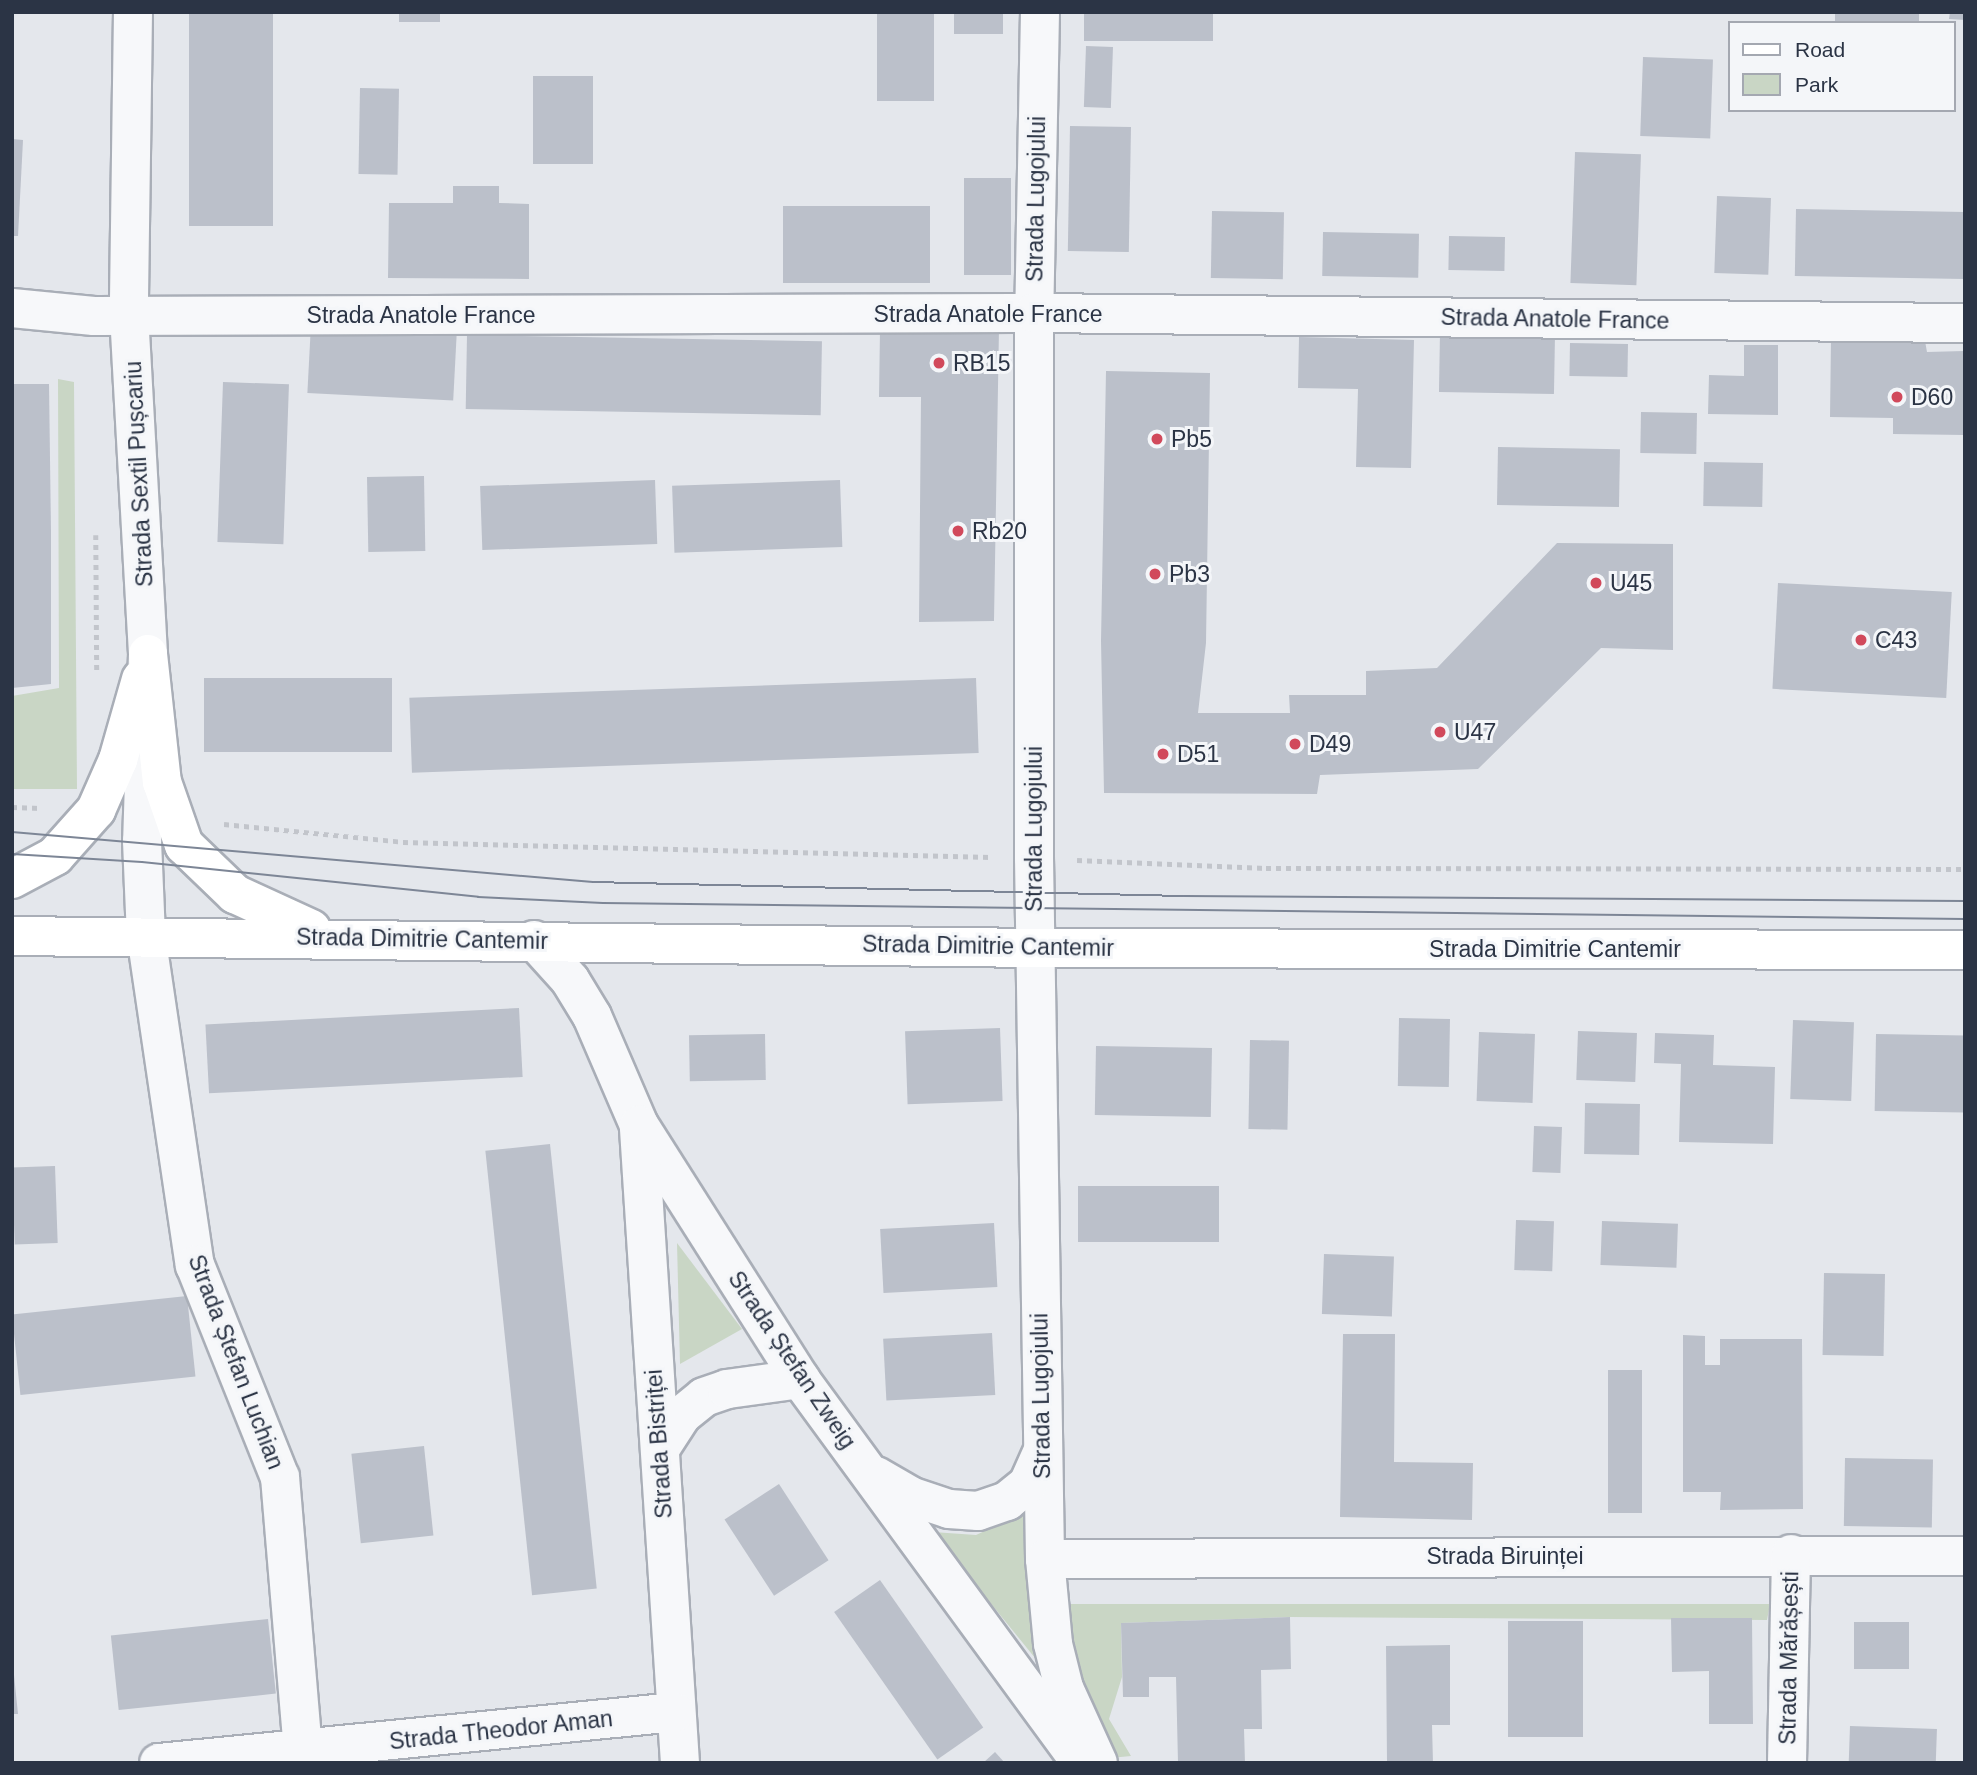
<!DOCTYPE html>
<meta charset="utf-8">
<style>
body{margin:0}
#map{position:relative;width:1977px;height:1775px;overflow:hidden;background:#e4e7ec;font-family:Arial,sans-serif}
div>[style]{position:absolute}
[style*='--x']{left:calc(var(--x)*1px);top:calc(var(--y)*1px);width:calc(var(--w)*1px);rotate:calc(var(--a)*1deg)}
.green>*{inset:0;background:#c9d6c5}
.building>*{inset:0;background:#bbc0ca;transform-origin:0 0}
.path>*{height:4.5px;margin-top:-2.25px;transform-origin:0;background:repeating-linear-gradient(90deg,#c2c5cb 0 5px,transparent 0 10px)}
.roads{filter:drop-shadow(2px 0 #a9aeb7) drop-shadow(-2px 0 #a9aeb7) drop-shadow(0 2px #a9aeb7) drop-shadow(0 -2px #a9aeb7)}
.minor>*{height:38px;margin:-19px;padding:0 19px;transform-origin:19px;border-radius:19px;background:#f7f8fa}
.major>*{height:38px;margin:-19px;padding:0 19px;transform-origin:19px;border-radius:19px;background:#fff}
.tram>*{height:2px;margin:-1px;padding:0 1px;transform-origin:1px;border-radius:1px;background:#7d8696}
.dots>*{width:19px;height:19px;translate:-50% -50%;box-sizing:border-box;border:4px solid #f4f6f9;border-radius:50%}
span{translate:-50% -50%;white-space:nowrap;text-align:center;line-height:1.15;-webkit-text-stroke:6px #f4f6f9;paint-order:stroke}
.street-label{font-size:23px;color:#2b3445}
.poi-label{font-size:23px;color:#2b3445}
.left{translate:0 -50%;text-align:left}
.frame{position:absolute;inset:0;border:14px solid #2b3445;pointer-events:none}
.legend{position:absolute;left:1728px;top:21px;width:228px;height:91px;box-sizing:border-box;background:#f4f6f9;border:2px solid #a4a8b1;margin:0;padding:9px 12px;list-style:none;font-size:21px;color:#2b3445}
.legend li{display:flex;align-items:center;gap:14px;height:35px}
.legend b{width:35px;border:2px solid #a4a8b1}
</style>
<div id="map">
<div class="green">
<i style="clip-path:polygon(58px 379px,74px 382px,77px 789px,12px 789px,12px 696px,59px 688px)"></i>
<i style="clip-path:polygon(677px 1243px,742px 1329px,680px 1364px)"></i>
<i style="clip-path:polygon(1024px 1513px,1041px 1637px,1048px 1674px,933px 1532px,976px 1535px)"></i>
<i style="clip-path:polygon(1067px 1604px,1770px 1604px,1767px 1620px,1290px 1617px,1121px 1623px,1122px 1677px,1109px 1719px,1131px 1756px,1110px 1758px,1070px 1667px)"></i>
</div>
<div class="building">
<i style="left:189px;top:12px;width:84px;height:214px"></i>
<i style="left:399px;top:12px;width:41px;height:10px"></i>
<i style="left:877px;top:12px;width:57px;height:89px"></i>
<i style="left:954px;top:12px;width:49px;height:22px"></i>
<i style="left:1084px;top:12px;width:129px;height:29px"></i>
<i style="left:1835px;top:12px;width:84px;height:11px"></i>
<i style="clip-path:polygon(1950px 12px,1965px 12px,1965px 20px,1949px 19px)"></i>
<i style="left:1086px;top:46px;width:27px;height:61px;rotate:2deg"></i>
<i style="left:1643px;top:57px;width:70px;height:79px;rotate:2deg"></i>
<i style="left:533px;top:76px;width:60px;height:88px"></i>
<i style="left:360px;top:88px;width:39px;height:86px;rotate:1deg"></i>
<i style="left:1070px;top:126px;width:61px;height:125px;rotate:1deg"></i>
<i style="clip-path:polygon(12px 139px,23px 140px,18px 236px,12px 236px)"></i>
<i style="left:1575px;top:152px;width:66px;height:131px;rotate:2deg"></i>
<i style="left:964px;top:178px;width:47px;height:97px"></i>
<i style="clip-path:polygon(453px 186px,499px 186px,499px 203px,529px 204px,529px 279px,388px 278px,389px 203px,453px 203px)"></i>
<i style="left:1717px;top:196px;width:54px;height:77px;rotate:2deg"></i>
<i style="left:783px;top:206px;width:147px;height:77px"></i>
<i style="left:1796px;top:209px;width:169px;height:67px;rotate:1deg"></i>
<i style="left:1212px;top:211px;width:72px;height:67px;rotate:1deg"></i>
<i style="left:1323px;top:232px;width:96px;height:44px;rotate:1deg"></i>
<i style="left:1449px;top:236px;width:56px;height:34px;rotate:1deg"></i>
<i style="left:311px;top:324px;width:146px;height:69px;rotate:3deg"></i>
<i style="clip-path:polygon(999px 328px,994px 621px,919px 622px,921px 397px,879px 397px,880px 330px)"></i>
<i style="left:1440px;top:333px;width:115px;height:59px;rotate:1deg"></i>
<i style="left:467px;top:335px;width:355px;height:74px;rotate:1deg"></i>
<i style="clip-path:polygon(1299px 337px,1414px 340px,1411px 468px,1356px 467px,1358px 389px,1298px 388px)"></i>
<i style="clip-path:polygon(1831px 339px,1925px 341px,1927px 352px,1964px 351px,1965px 435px,1893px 434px,1893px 418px,1830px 417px)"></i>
<i style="left:1570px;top:343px;width:58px;height:33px;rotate:1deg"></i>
<i style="clip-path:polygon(1744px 345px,1778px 345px,1778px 415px,1708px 414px,1709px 375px,1744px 376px)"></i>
<i style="clip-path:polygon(1106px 371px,1210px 373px,1206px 643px,1198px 713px,1290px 713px,1289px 695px,1366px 695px,1366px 671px,1437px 668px,1557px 543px,1673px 544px,1673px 650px,1601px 648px,1478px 769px,1320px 775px,1317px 794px,1104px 793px,1101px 641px)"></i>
<i style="left:223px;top:382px;width:66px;height:160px;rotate:2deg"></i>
<i style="clip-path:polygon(12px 384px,49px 384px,51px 532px,51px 684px,12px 688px)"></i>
<i style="left:1641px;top:412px;width:56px;height:41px;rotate:1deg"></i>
<i style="left:1498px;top:447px;width:122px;height:58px;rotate:1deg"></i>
<i style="left:1704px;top:462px;width:59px;height:44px;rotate:1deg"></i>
<i style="left:424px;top:476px;width:75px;height:57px;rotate:89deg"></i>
<i style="left:655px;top:480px;width:64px;height:175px;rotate:88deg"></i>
<i style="left:840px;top:480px;width:67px;height:168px;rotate:88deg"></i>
<i style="left:1778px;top:583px;width:174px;height:106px;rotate:3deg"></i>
<i style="left:204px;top:678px;width:188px;height:74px"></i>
<i style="left:976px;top:678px;width:75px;height:567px;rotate:88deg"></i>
<i style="left:519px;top:1008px;width:69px;height:314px;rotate:87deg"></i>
<i style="left:1399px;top:1018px;width:51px;height:68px;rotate:1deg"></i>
<i style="left:1793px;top:1020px;width:61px;height:79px;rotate:2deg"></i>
<i style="left:1000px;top:1028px;width:73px;height:95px;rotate:88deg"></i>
<i style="left:1578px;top:1031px;width:59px;height:49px;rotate:2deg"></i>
<i style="left:1479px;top:1032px;width:56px;height:69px;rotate:2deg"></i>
<i style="clip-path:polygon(1655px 1033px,1714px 1035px,1713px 1065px,1775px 1067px,1773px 1144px,1679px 1142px,1681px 1064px,1654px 1063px)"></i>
<i style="left:765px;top:1034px;width:46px;height:76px;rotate:89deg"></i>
<i style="left:1876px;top:1034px;width:89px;height:77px;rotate:1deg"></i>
<i style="left:1250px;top:1040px;width:39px;height:89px;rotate:1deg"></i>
<i style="left:1096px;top:1046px;width:116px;height:69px;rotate:1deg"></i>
<i style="left:1585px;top:1103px;width:55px;height:51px;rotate:1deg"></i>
<i style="left:1534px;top:1126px;width:28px;height:46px;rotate:2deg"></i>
<i style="left:550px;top:1144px;width:447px;height:65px;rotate:84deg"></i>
<i style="left:55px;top:1166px;width:77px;height:43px;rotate:88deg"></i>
<i style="left:1078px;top:1186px;width:141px;height:56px"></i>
<i style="left:1516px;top:1220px;width:38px;height:50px;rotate:2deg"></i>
<i style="left:1602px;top:1221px;width:76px;height:44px;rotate:2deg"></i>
<i style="left:994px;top:1223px;width:64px;height:114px;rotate:87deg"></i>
<i style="left:1324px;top:1254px;width:70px;height:60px;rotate:2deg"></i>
<i style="left:1824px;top:1273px;width:61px;height:82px;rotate:1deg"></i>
<i style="left:187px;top:1296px;width:81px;height:176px;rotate:84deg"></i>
<i style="left:992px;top:1333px;width:62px;height:109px;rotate:87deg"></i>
<i style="clip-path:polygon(1343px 1334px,1395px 1334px,1394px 1462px,1473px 1463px,1472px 1520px,1340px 1517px)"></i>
<i style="clip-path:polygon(1683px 1335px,1705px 1336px,1705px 1365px,1720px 1365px,1720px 1339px,1802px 1339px,1803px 1509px,1720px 1510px,1721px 1492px,1683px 1492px)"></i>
<i style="left:1608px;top:1370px;width:34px;height:143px"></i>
<i style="left:424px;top:1446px;width:90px;height:73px;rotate:84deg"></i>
<i style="left:1845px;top:1458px;width:88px;height:68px;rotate:1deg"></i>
<i style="left:779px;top:1484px;width:91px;height:65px;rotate:57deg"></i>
<i style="left:880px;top:1580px;width:180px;height:56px;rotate:55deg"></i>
<i style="clip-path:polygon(1290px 1617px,1291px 1669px,1261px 1670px,1262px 1729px,1244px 1729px,1245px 1763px,1178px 1763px,1176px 1677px,1149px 1677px,1149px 1697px,1123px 1697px,1121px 1623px)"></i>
<i style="clip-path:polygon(1671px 1618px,1752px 1618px,1753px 1724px,1709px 1724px,1709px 1671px,1672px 1672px)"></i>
<i style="left:268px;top:1619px;width:75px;height:158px;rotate:84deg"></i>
<i style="left:1583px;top:1621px;width:116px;height:75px;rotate:90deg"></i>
<i style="left:1854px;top:1622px;width:55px;height:47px"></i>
<i style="clip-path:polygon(1450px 1645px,1450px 1725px,1432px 1725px,1433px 1763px,1387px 1763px,1386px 1646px)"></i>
<i style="clip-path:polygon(14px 1675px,18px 1714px,12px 1714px,12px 1676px)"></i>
<i style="left:1850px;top:1726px;width:87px;height:37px;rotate:2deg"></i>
<i style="clip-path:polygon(995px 1752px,1005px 1763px,983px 1763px)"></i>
</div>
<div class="path">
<i style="--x:96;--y:535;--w:138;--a:89.6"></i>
<i style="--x:12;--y:807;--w:29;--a:2"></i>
<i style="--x:224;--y:824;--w:180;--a:5.7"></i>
<i style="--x:403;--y:842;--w:588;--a:1.46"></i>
<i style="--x:1077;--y:860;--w:189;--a:2.4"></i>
<i style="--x:1266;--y:868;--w:699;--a:0.08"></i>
</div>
<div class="roads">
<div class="minor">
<i style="--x:133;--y:12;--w:302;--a:90.8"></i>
<i style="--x:129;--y:314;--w:341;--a:86.8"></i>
<i style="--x:148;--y:654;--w:187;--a:91.8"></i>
<i style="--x:142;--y:841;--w:94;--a:87.6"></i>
<i style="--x:146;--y:935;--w:334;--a:81.6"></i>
<i style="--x:195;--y:1265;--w:228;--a:68.2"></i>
<i style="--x:280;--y:1477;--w:274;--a:85.2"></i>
<i style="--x:1040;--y:12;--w:301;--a:91.1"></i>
<i style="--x:1034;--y:313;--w:545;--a:90"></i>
<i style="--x:1034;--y:858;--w:701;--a:89.1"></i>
<i style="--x:1045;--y:1559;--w:85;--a:84.6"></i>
<i style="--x:1053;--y:1644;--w:45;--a:76"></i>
<i style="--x:1064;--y:1688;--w:82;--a:65.6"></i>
<i style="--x:12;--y:308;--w:82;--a:5.6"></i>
<i style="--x:94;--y:316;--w:940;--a:-0.18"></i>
<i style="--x:1034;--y:313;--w:931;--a:0.62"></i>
<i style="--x:534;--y:940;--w:54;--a:48"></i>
<i style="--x:570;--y:980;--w:42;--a:58.6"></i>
<i style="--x:592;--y:1016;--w:119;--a:66.7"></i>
<i style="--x:639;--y:1125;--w:301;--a:57.6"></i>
<i style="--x:800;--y:1379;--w:476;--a:53.8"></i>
<i style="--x:639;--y:1129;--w:635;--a:86.3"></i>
<i style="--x:660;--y:1449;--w:40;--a:-57.1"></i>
<i style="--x:682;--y:1415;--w:28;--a:-39"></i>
<i style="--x:704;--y:1397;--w:24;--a:-19"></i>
<i style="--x:727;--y:1389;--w:74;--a:-7.8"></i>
<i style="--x:876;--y:1476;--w:39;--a:30"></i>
<i style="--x:910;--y:1496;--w:41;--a:18.4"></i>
<i style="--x:949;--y:1509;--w:29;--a:4"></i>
<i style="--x:978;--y:1511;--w:31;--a:-19"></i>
<i style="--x:1007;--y:1501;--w:27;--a:-39"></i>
<i style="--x:1028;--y:1484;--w:35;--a:-66"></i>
<i style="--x:1045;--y:1559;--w:920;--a:-0.19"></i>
<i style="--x:159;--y:1763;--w:519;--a:-5.64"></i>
<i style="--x:1787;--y:1763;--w:209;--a:-88.9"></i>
</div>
<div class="major">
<i style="--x:148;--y:654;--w:129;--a:83.8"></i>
<i style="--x:162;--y:782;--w:67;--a:70.8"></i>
<i style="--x:184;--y:845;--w:71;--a:43.9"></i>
<i style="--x:235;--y:894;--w:84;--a:24.7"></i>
<i style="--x:12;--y:879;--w:49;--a:-28.1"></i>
<i style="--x:55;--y:856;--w:62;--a:-48.3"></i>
<i style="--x:96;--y:810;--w:55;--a:-66.3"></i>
<i style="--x:118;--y:760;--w:84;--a:-74.1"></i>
<i style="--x:12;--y:936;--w:1022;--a:0.67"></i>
<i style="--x:1034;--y:948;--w:931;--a:0.12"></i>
</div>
</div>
<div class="tram">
<i style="--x:12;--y:832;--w:583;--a:4.92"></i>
<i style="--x:593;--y:882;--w:591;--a:1.36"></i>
<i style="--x:1184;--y:896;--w:781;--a:0.37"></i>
<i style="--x:12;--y:854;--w:130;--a:3.5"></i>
<i style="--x:142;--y:862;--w:338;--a:5.9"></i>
<i style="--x:478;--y:897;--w:125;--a:2.7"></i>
<i style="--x:603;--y:903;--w:1362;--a:0.67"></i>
</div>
<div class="dots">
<i style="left:939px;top:363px;background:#d1495b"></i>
<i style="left:1897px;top:397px;background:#d1495b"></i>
<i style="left:1157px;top:439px;background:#d1495b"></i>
<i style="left:958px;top:531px;background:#d1495b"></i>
<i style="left:1155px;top:574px;background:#d1495b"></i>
<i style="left:1596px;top:583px;background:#d1495b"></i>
<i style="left:1861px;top:640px;background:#d1495b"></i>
<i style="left:1440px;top:732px;background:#d1495b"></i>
<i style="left:1295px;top:744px;background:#d1495b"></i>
<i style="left:1163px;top:754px;background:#d1495b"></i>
</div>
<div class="street-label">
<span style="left:1036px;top:199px;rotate:-89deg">Strada Lugojului</span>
<span style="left:988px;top:314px">Strada Anatole France</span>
<span style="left:421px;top:315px">Strada Anatole France</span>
<span style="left:1555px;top:319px;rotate:1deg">Strada Anatole France</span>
<span style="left:139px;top:474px;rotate:-93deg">Strada Sextil Pușcariu</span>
<span style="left:1034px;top:829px;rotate:-90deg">Strada Lugojului</span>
<span style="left:422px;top:939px;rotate:1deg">Strada Dimitrie Cantemir</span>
<span style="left:988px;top:946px;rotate:1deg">Strada Dimitrie Cantemir</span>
<span style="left:1555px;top:949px">Strada Dimitrie Cantemir</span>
<span style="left:792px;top:1360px;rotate:56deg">Strada Ștefan Zweig</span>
<span style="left:236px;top:1362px;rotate:69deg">Strada Ștefan Luchian</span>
<span style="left:1041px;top:1396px;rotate:-91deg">Strada Lugojului</span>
<span style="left:659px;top:1444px;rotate:-94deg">Strada Bistriței</span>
<span style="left:1505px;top:1556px">Strada Biruinței</span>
<span style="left:1789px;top:1658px;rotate:-89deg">Strada Mărășești</span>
<span style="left:501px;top:1730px;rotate:-6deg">Strada Theodor Aman</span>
</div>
<div class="poi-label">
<span class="left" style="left:953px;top:363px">RB15</span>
<span class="left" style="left:1911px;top:397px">D60</span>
<span class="left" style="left:1171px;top:439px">Pb5</span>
<span class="left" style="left:972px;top:531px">Rb20</span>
<span class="left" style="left:1169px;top:574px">Pb3</span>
<span class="left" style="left:1610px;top:583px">U45</span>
<span class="left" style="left:1875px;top:640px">C43</span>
<span class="left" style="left:1454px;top:732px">U47</span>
<span class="left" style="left:1309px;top:744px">D49</span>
<span class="left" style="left:1177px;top:754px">D51</span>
</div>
<div class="frame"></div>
<ul class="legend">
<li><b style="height:9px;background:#fff"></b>Road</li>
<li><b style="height:19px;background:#c9d6c5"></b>Park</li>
</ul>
</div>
